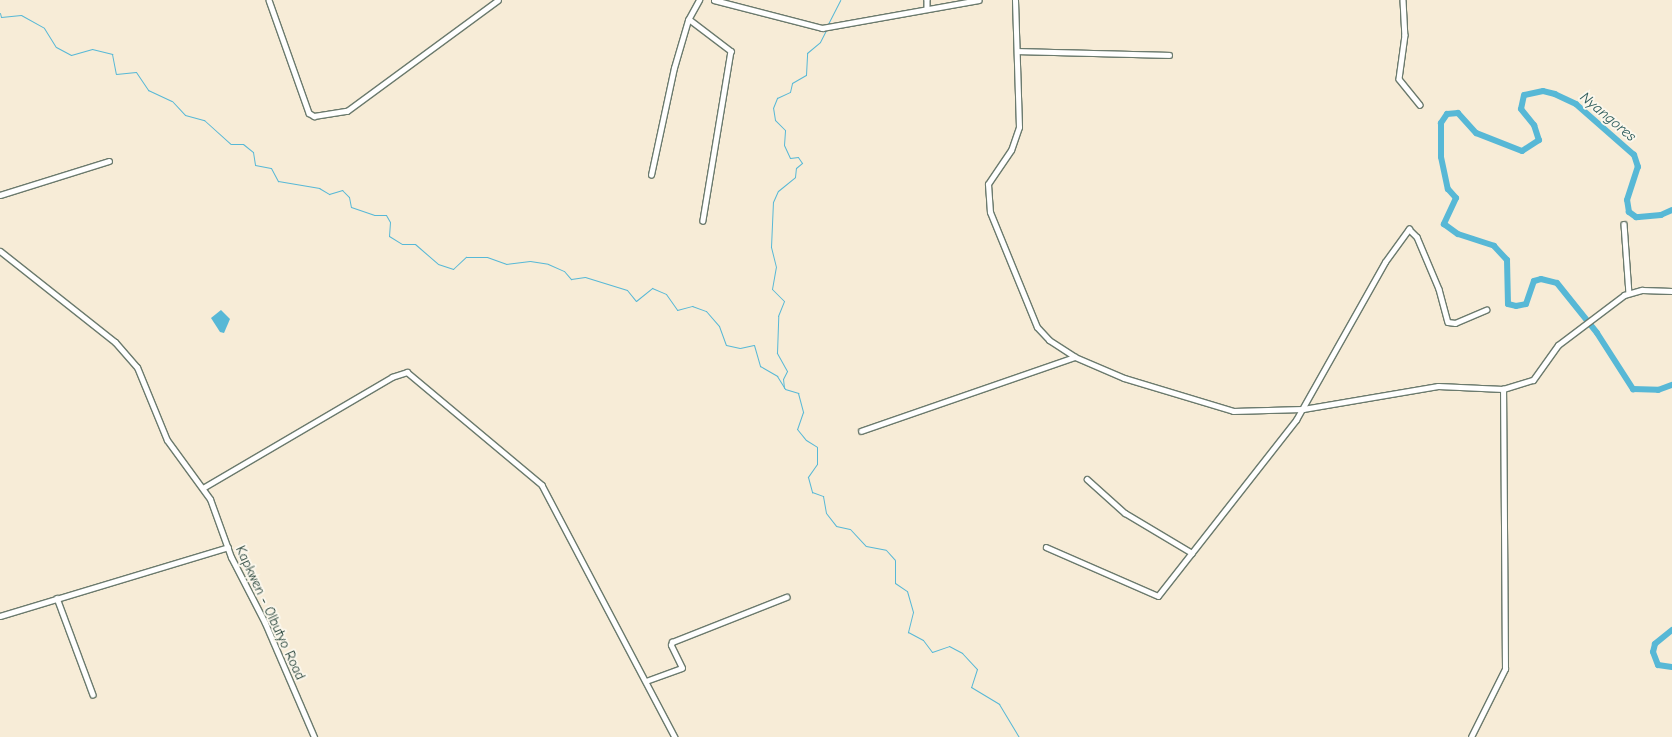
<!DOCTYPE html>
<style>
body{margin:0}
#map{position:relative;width:1672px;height:737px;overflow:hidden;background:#f7ecd7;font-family:"Comic Neue",sans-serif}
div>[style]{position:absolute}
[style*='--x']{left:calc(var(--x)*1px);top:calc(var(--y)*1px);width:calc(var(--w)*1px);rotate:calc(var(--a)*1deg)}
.water>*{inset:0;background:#57b8d6}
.stream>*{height:1px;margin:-0.5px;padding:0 0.5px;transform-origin:0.5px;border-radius:0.5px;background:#57b8d6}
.river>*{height:6px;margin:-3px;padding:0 3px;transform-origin:3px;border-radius:3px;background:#57b8d6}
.roads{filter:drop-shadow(1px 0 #6b7a6d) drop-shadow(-1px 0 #6b7a6d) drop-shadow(0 1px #6b7a6d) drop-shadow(0 -1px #6b7a6d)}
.minor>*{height:4.5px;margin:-2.25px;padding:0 2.25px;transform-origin:2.25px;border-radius:2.25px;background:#fff}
.tertiary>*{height:5px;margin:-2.5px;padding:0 2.5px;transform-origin:2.5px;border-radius:2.5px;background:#fff}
span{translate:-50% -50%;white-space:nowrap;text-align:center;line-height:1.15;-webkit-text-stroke:4px #fbf7ec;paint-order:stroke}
.street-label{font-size:14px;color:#1f3d34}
.water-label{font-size:15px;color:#2d5c5c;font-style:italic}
</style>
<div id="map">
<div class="water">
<i style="clip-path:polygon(221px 310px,230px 319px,224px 333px,220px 332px,211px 318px)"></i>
</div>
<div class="stream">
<i style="--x:0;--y:13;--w:4;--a:76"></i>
<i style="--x:1;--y:17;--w:20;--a:-6"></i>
<i style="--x:21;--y:15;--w:26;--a:29"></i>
<i style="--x:44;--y:28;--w:22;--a:58"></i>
<i style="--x:56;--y:47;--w:17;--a:28"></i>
<i style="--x:71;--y:55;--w:22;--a:-16"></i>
<i style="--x:92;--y:49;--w:21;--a:14"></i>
<i style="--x:112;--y:54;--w:20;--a:79"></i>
<i style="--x:116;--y:74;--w:20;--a:-6"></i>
<i style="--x:136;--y:72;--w:22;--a:56"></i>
<i style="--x:148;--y:90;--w:26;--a:25"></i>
<i style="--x:172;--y:101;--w:19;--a:47"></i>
<i style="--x:185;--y:115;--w:20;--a:15"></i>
<i style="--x:204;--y:120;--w:36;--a:42"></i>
<i style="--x:231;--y:144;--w:12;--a:0"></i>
<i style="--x:243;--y:144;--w:13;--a:39"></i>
<i style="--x:253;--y:152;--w:13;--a:81"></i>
<i style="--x:255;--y:165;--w:16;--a:11"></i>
<i style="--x:271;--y:168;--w:15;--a:62"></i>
<i style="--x:278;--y:181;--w:42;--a:9.7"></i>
<i style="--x:319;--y:188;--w:12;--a:31"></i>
<i style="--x:329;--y:194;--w:14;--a:-17"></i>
<i style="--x:342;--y:190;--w:10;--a:45"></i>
<i style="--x:349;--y:197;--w:10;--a:79"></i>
<i style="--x:351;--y:207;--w:24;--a:19"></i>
<i style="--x:374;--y:215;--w:12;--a:0"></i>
<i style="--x:386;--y:215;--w:8;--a:60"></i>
<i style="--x:390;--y:222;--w:14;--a:94"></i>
<i style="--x:389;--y:236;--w:15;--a:32"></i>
<i style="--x:402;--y:244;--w:13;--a:0"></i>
<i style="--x:415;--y:244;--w:30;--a:41"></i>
<i style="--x:438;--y:264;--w:16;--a:18"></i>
<i style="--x:453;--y:269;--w:18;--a:-43"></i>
<i style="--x:466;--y:257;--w:21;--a:0"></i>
<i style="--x:487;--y:257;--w:20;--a:20"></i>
<i style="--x:506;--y:264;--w:24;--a:-7"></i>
<i style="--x:530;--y:261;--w:18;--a:9"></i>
<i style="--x:548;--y:264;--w:17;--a:24"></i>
<i style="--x:564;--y:271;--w:11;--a:49"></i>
<i style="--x:571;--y:279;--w:14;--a:-8"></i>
<i style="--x:585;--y:277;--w:44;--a:17.2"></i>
<i style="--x:627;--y:290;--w:14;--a:51"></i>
<i style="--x:636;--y:301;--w:21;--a:-39"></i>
<i style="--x:652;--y:288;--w:15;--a:23"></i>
<i style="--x:666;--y:294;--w:19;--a:55"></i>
<i style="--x:677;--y:310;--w:16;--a:-15"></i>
<i style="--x:692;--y:306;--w:15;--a:20"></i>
<i style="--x:706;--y:311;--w:20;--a:49"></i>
<i style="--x:719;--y:326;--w:20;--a:70"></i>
<i style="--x:726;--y:345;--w:14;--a:12"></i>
<i style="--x:740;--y:348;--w:14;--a:-12"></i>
<i style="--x:754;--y:345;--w:22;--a:74"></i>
<i style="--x:760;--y:366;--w:20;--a:30"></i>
<i style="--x:777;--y:376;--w:15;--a:58"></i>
<i style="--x:785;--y:389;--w:14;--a:17"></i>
<i style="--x:798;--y:393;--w:20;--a:75"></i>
<i style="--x:803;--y:412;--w:18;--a:109"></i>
<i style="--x:797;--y:429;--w:14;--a:51"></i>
<i style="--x:806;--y:440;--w:13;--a:32"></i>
<i style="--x:817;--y:447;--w:17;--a:90"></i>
<i style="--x:817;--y:464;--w:16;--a:125"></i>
<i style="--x:808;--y:477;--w:16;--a:75"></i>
<i style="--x:812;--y:492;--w:12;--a:20"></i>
<i style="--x:823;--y:496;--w:17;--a:80"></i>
<i style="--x:826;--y:513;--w:16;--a:52"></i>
<i style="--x:836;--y:526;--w:14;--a:12"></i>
<i style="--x:850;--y:529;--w:23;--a:47"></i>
<i style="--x:866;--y:546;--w:20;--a:11"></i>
<i style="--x:886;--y:550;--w:13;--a:48"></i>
<i style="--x:895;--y:560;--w:23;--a:90"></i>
<i style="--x:895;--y:583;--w:14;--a:34"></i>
<i style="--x:907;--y:591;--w:22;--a:74"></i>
<i style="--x:913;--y:612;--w:21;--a:104"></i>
<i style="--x:908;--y:632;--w:17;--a:28"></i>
<i style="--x:923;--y:640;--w:15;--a:53"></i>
<i style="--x:932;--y:652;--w:18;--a:-19"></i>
<i style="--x:949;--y:646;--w:15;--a:28"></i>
<i style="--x:962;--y:653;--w:22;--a:47"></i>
<i style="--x:977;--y:669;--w:19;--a:108"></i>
<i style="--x:971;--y:687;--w:33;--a:31"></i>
<i style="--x:999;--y:704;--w:39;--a:59"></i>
<i style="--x:828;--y:24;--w:27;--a:-63"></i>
<i style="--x:784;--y:388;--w:9;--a:-96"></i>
<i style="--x:783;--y:379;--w:9;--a:-63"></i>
<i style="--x:787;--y:371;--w:21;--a:-119"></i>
<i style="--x:777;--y:353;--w:37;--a:-88"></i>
<i style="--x:778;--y:316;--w:16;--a:-68"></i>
<i style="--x:784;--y:301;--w:17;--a:-135"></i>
<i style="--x:772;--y:289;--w:22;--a:-80"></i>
<i style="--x:776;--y:267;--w:21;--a:-104"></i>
<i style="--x:771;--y:247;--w:45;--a:-87.5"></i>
<i style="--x:773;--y:202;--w:12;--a:-66"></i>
<i style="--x:778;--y:191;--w:22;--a:-39"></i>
<i style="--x:795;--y:177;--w:9;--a:-84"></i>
<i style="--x:796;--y:168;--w:8;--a:-40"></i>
<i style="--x:802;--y:163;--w:7;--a:-124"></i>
<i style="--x:798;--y:157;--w:8;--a:173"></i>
<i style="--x:790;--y:158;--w:14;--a:-115"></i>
<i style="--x:784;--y:145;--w:15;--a:-86"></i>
<i style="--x:785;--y:130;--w:14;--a:-135"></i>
<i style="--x:775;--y:120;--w:12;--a:-99"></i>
<i style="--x:773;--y:108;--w:11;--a:-68"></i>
<i style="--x:777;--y:98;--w:14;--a:-25"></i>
<i style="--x:790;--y:92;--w:9;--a:-77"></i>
<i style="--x:792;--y:83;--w:16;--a:-30"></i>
<i style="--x:806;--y:75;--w:22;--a:-87"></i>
<i style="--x:807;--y:53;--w:17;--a:-40"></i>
<i style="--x:820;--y:42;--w:16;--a:-63"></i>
</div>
<div class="river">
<i style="--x:1672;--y:210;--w:12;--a:156"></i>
<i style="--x:1661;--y:215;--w:25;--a:175"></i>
<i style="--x:1636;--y:217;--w:9;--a:-144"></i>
<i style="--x:1629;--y:212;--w:12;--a:-99"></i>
<i style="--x:1627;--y:200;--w:35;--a:-72"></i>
<i style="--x:1638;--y:167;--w:13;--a:-108"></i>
<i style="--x:1634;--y:155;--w:77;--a:-138.7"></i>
<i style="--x:1576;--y:104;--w:23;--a:-155"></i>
<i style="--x:1555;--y:94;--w:12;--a:-166"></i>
<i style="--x:1543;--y:91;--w:19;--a:168"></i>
<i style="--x:1524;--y:95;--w:14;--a:102"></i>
<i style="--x:1521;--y:109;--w:21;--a:51"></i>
<i style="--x:1534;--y:125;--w:16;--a:72"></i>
<i style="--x:1539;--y:140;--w:20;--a:147"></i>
<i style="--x:1522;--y:151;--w:49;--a:-158.6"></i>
<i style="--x:1476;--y:133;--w:27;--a:-132"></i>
<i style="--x:1458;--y:113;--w:11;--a:175"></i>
<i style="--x:1447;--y:114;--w:11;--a:124"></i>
<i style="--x:1441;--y:123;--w:34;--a:90"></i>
<i style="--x:1441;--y:157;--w:33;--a:78"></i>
<i style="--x:1448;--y:189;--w:12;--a:48"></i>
<i style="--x:1456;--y:198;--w:29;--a:115"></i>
<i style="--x:1444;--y:224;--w:17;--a:36"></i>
<i style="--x:1458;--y:234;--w:38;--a:18"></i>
<i style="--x:1494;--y:246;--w:19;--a:47"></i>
<i style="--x:1507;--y:260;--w:44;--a:88.7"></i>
<i style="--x:1508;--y:304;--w:8;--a:14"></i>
<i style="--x:1516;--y:306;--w:10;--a:-11"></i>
<i style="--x:1526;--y:304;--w:24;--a:-71"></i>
<i style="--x:1534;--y:281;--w:7;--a:-16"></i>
<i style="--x:1541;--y:279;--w:16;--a:14"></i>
<i style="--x:1557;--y:283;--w:64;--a:51.3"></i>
<i style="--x:1597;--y:333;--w:67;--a:57.3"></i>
<i style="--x:1633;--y:389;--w:25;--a:2"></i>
<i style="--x:1658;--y:390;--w:15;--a:-20"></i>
<i style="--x:1672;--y:630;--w:22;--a:141"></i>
<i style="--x:1655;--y:644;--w:8;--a:104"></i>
<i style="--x:1653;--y:652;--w:14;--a:69"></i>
<i style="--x:1658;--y:665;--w:14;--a:8"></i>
</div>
<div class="roads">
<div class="minor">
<i style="--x:269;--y:0;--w:120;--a:70.5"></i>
<i style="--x:309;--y:113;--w:6;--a:31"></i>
<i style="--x:314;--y:116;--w:33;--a:-9"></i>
<i style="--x:347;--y:111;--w:187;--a:-36.3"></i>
<i style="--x:714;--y:0;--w:112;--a:14.5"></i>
<i style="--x:822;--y:28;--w:159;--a:-10.1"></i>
<i style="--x:927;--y:0;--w:9;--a:90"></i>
<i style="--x:1403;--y:0;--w:35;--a:87"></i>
<i style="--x:1405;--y:35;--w:44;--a:97.8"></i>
<i style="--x:1399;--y:79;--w:33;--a:51"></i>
<i style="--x:689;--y:19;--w:53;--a:37.3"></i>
<i style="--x:731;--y:51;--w:172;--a:99.4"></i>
<i style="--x:1017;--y:51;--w:152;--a:1.5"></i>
<i style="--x:651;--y:175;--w:109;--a:-77.9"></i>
<i style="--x:674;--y:68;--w:50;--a:-73.7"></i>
<i style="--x:688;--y:20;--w:23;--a:-61"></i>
<i style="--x:0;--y:195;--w:114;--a:-17.3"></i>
<i style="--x:1624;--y:224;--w:69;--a:85.9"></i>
<i style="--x:861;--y:431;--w:226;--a:-19.1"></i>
<i style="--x:1087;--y:479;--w:51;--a:41.8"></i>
<i style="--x:1125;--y:513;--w:78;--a:30.8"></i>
<i style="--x:203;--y:488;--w:219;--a:-30.4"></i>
<i style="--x:392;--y:377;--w:16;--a:-18"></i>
<i style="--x:407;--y:372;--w:176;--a:39.9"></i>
<i style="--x:542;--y:485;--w:285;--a:62.2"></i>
<i style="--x:1046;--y:547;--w:122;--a:23.6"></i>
<i style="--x:1158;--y:596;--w:224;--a:-51.9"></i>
<i style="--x:1296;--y:420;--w:181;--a:-60.6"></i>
<i style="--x:1385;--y:262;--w:41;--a:-54"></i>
<i style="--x:1409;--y:229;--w:11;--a:45"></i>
<i style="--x:1417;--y:237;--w:56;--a:67.1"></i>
<i style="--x:1439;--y:289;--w:34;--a:75"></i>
<i style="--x:1448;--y:322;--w:7;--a:8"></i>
<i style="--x:1455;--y:323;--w:34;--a:-23"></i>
<i style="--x:57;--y:598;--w:103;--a:69.6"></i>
<i style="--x:0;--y:616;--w:238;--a:-16.8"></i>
<i style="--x:646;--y:681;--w:38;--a:-20"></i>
<i style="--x:682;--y:668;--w:25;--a:-116"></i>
<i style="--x:671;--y:645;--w:3;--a:-72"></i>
<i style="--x:672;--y:642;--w:123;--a:-21.5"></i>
<i style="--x:1471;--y:737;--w:76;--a:-63.4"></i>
<i style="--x:1505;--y:669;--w:280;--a:-90.4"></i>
</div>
<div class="tertiary">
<i style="--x:1015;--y:0;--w:127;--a:88.2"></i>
<i style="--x:1019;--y:127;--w:24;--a:109"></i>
<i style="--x:1011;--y:150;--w:41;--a:124.1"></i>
<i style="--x:988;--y:184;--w:28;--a:86"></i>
<i style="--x:990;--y:212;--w:124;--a:67.8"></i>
<i style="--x:1037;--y:327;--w:18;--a:47"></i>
<i style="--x:1049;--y:340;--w:31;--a:33"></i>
<i style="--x:1075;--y:357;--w:53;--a:23.2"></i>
<i style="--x:1124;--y:378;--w:114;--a:16.8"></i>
<i style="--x:1233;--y:411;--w:70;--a:-1.6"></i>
<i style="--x:1303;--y:409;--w:137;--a:-9.7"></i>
<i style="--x:1438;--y:386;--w:65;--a:2.6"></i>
<i style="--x:1503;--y:389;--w:31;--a:-17"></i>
<i style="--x:1533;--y:380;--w:43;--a:-54.5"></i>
<i style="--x:1558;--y:345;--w:83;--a:-37.1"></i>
<i style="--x:1624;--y:295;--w:19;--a:-16"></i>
<i style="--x:1642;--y:290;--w:30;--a:2"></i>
<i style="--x:0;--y:251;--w:147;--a:38.4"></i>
<i style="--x:115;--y:342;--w:33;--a:49"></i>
<i style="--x:137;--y:367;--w:79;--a:67.7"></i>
<i style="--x:167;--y:440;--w:73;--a:53.9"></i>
<i style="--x:210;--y:499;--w:62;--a:70.1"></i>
<i style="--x:231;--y:557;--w:74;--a:62.7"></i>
<i style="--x:265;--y:623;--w:124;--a:66.7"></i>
</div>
</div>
<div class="street-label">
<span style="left:270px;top:613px;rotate:65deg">Kapkwen - Olbutyo Road</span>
</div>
<div class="water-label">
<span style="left:1608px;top:117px;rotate:40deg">Nyangores</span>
</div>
</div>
